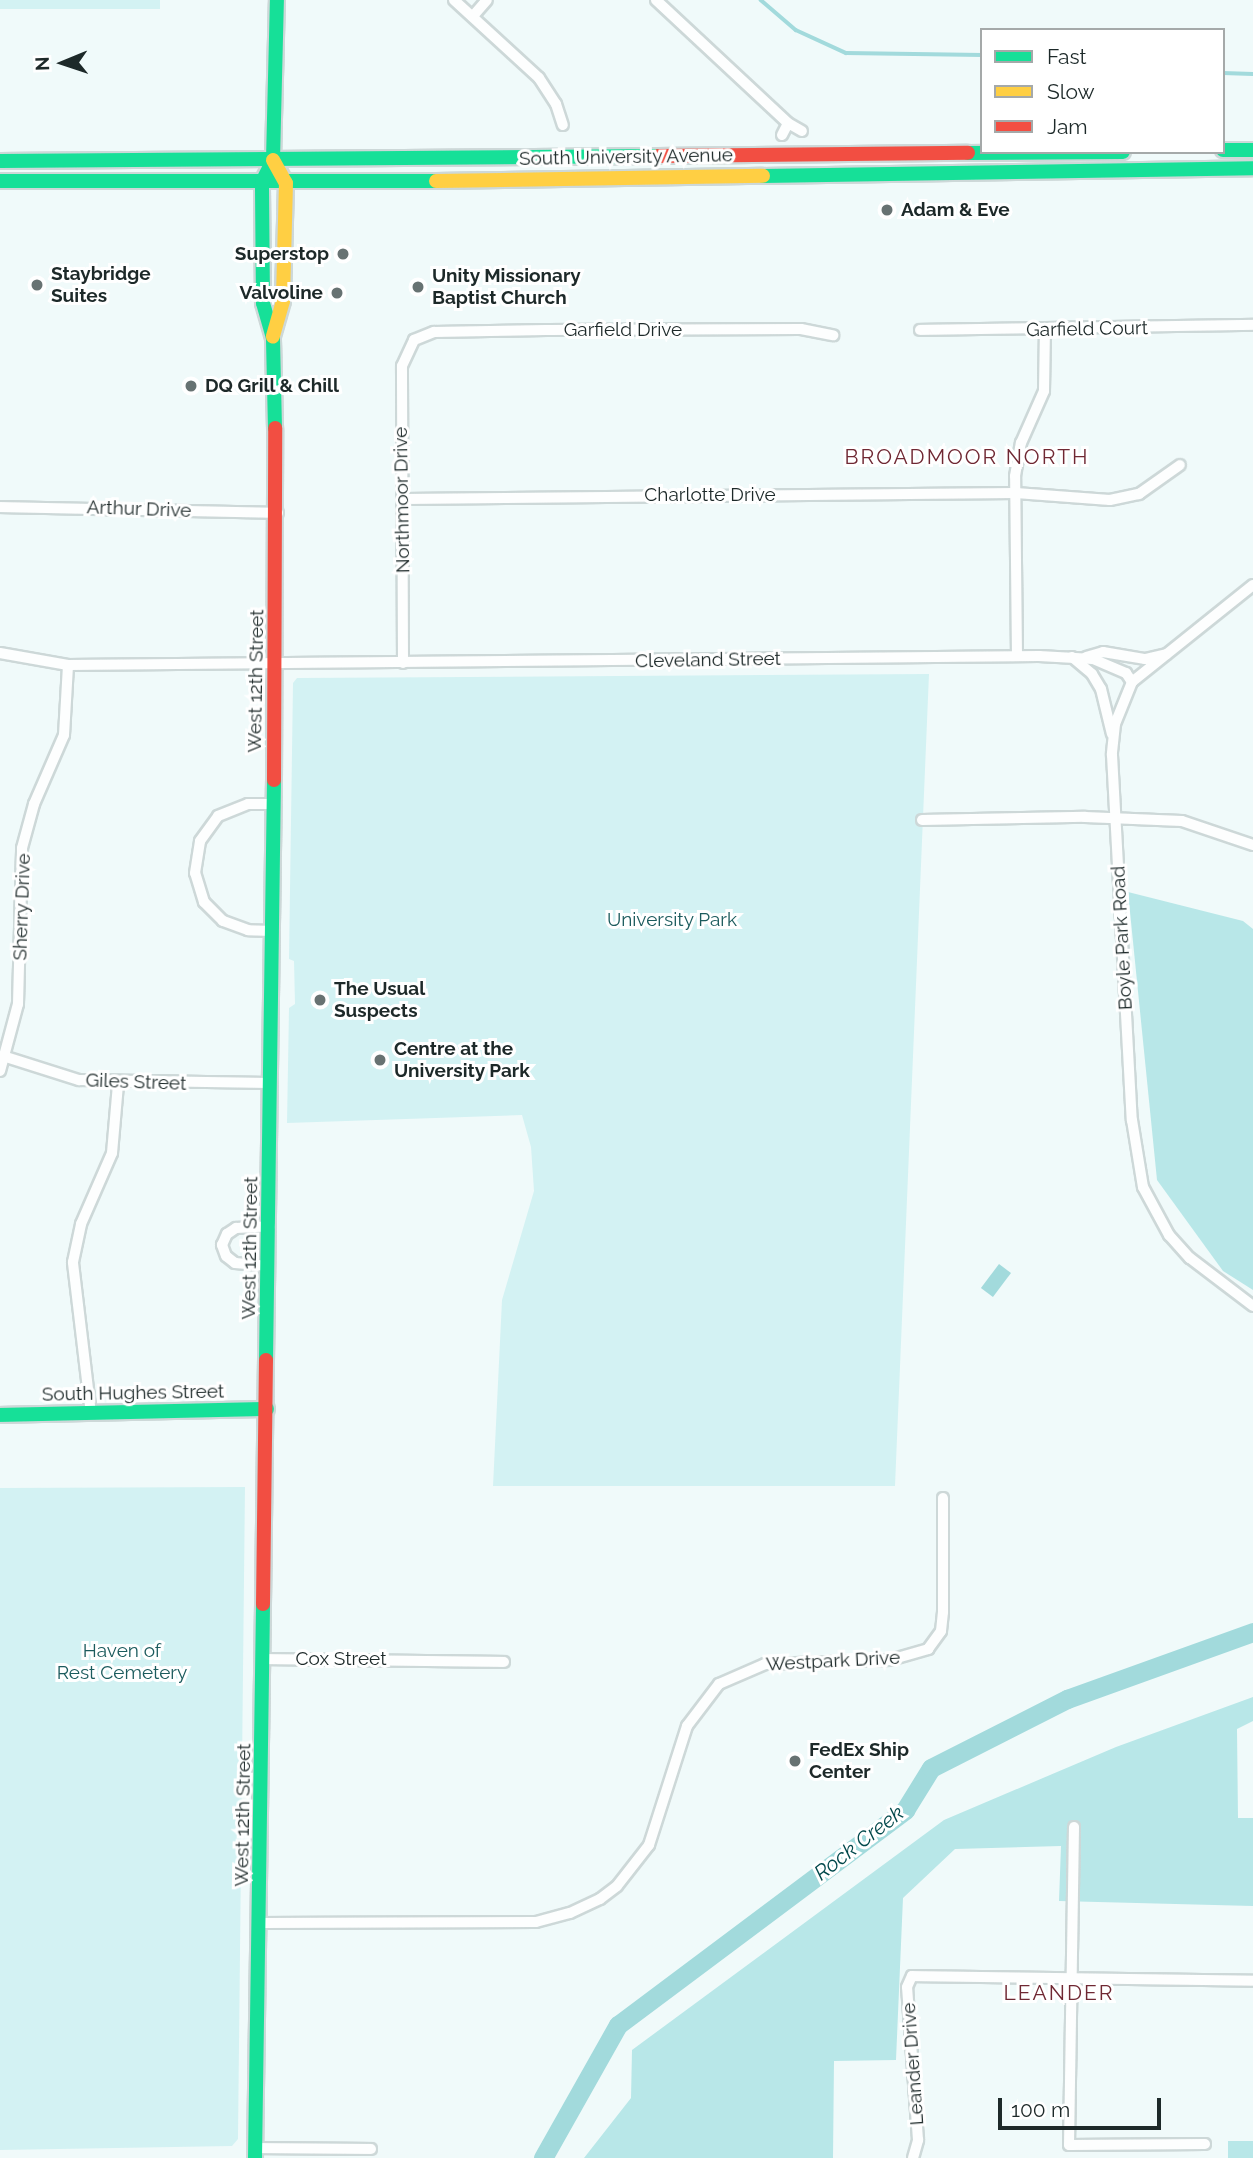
<!DOCTYPE html>
<style>
body{margin:0}
#map{position:relative;width:1253px;height:2158px;overflow:hidden;background:#f0fafa;font-family:Raleway,sans-serif}
div>[style]{position:absolute}
[style*='--x']{left:calc(var(--x)*1px);top:calc(var(--y)*1px);width:calc(var(--w)*1px);rotate:calc(var(--a)*1deg)}
.green>*{inset:0;background:#d3f2f3;transform-origin:0 0}
.forest>*{inset:0;background:#b8e7e8;transform-origin:0 0}
.water>*{inset:0;background:#a2dadc;transform-origin:0 0}
.stream>*{height:3.5px;margin:-1.75px;padding:0 1.75px;transform-origin:1.75px;border-radius:1.75px;background:#a2dadc}
.river>*{height:19px;margin:-9.5px;padding:0 9.5px;transform-origin:9.5px;border-radius:9.5px;background:#a2dadc}
.roads{filter:drop-shadow(2px 0 #cdd8d8) drop-shadow(-2px 0 #cdd8d8) drop-shadow(0 2px #cdd8d8) drop-shadow(0 -2px #cdd8d8)}
.street>*{height:10px;margin:-5px;padding:0 5px;transform-origin:5px;border-radius:5px;background:#fdfefe}
.fast>*{height:14px;margin:-7px;padding:0 7px;transform-origin:7px;border-radius:7px;background:#16e098}
.slow>*{height:14px;margin:-7px;padding:0 7px;transform-origin:7px;border-radius:7px;background:#ffcf43}
.jam>*{height:14px;margin:-7px;padding:0 7px;transform-origin:7px;border-radius:7px;background:#f24e42}
.dots>*{width:19px;height:19px;translate:-50% -50%;box-sizing:border-box;border:4px solid #fff;border-radius:50%}
span{translate:-50% -50%;white-space:nowrap;text-align:center;line-height:1.15;-webkit-text-stroke:6px #fff;paint-order:stroke}
.street-label{font-size:19px;color:#1d2929}
.poi-label{font-size:19px;color:#1d2929;font-weight:700}
.left{translate:0 -50%;text-align:left}
.right{translate:-100% -50%;text-align:right}
.park-label{font-size:19px;color:#1b5b5d}
.neighbourhood-label{font-size:21px;color:#6f2833;letter-spacing:2px}
.water-label{font-size:21px;color:#00484b;font-style:italic}
.legend{position:absolute;left:980px;top:28px;width:245px;height:126px;box-sizing:border-box;background:#fff;border:2px solid #a5a9a9;margin:0;padding:9px 12px;list-style:none;font-size:21px;color:#1d2929}
.legend li{display:flex;align-items:center;gap:14px;height:35px}
.legend b{width:35px;border:2px solid #a5a9a9}
.north{position:absolute;left:28px;top:28px;width:70px;height:70px;-webkit-text-stroke:5px #fff;paint-order:stroke;rotate:268deg;font-size:19px;font-weight:700;line-height:28px;text-align:center;color:#1d2929}
.north::after{content:'';display:block;margin:auto;width:24px;height:32px;background:#1d2929;clip-path:polygon(50% 0,100% 100%,50% 72%,0 100%)}
.scale{position:absolute;left:998px;top:2098px;width:163px;height:32px;box-sizing:border-box;border:4px solid #1d2929;border-top:0;padding-left:9px;font-size:21px;line-height:24px;white-space:nowrap;color:#1d2929;-webkit-text-stroke:5px #fff;paint-order:stroke}
</style>
<div id="map">
<div class="green">
<i style="left:0;top:0;width:160px;height:9px"></i>
<i style="clip-path:polygon(929px 674px,895px 1486px,493px 1486px,502px 1300px,534px 1191px,531px 1147px,522px 1115px,287px 1123px,289px 1008px,295px 1004px,294px 961px,289px 959px,293px 683px,297px 678px)"></i>
<i style="clip-path:polygon(245px 1487px,238px 2139px,232px 2146px,0 2150px,0 1488px)"></i>
</div>
<div class="forest">
<i style="clip-path:polygon(1128px 892px,1243px 921px,1253px 929px,1253px 1290px,1223px 1271px,1157px 1180px)"></i>
<i style="clip-path:polygon(1253px 1697px,1253px 1721px,1237px 1729px,1238px 1818px,1253px 1818px,1253px 1906px,1059px 1901px,1061px 1846px,955px 1849px,903px 1898px,896px 2060px,834px 2061px,833px 2158px,584px 2158px,631px 2098px,632px 2050px,944px 1820px,1116px 1747px)"></i>
<i style="left:1253px;top:2141px;width:17px;height:25px;rotate:90deg"></i>
</div>
<div class="water">
<i style="left:999px;top:1264px;width:15px;height:30px;rotate:37deg"></i>
</div>
<div class="stream">
<i style="--x:761;--y:0;--w:46;--a:40.6"></i>
<i style="--x:796;--y:30;--w:55;--a:24.7"></i>
<i style="--x:846;--y:53;--w:136;--a:0.8"></i>
<i style="--x:1223;--y:73;--w:30;--a:2"></i>
</div>
<div class="river">
<i style="--x:543;--y:2158;--w:153;--a:-60.6"></i>
<i style="--x:618;--y:2025;--w:359;--a:-36.8"></i>
<i style="--x:905;--y:1810;--w:49;--a:-58.2"></i>
<i style="--x:931;--y:1768;--w:153;--a:-26.9"></i>
<i style="--x:1067;--y:1699;--w:198;--a:-19.8"></i>
</div>
<div class="roads">
<div class="street">
<i style="--x:454;--y:0;--w:115;--a:42.5"></i>
<i style="--x:539;--y:78;--w:31;--a:57"></i>
<i style="--x:556;--y:104;--w:22;--a:72"></i>
<i style="--x:656;--y:0;--w:180;--a:43"></i>
<i style="--x:788;--y:123;--w:16;--a:30"></i>
<i style="--x:473;--y:16;--w:21;--a:-49"></i>
<i style="--x:782;--y:135;--w:13;--a:-63"></i>
<i style="--x:920;--y:330;--w:333;--a:-0.9"></i>
<i style="--x:404;--y:499;--w:612;--a:-0.56"></i>
<i style="--x:1016;--y:493;--w:94;--a:4.3"></i>
<i style="--x:1110;--y:500;--w:30;--a:-12"></i>
<i style="--x:1139;--y:494;--w:50;--a:-35.3"></i>
<i style="--x:0;--y:507;--w:278;--a:1.2"></i>
<i style="--x:1253;--y:585;--w:155;--a:141.3"></i>
<i style="--x:1132;--y:682;--w:45;--a:112"></i>
<i style="--x:1115;--y:724;--w:31;--a:96"></i>
<i style="--x:1112;--y:755;--w:366;--a:86.9"></i>
<i style="--x:1132;--y:1120;--w:68;--a:80.7"></i>
<i style="--x:1143;--y:1187;--w:55;--a:61.6"></i>
<i style="--x:1169;--y:1235;--w:31;--a:48"></i>
<i style="--x:1190;--y:1258;--w:79;--a:37.3"></i>
<i style="--x:0;--y:653;--w:69;--a:10"></i>
<i style="--x:68;--y:665;--w:971;--a:-0.53"></i>
<i style="--x:1039;--y:656;--w:54;--a:3.2"></i>
<i style="--x:1093;--y:659;--w:36;--a:23"></i>
<i style="--x:1126;--y:673;--w:11;--a:56"></i>
<i style="--x:1017;--y:656;--w:180;--a:-90.6"></i>
<i style="--x:1015;--y:476;--w:34;--a:-80"></i>
<i style="--x:1021;--y:443;--w:57;--a:-66.1"></i>
<i style="--x:1044;--y:391;--w:61;--a:-89.1"></i>
<i style="--x:1072;--y:657;--w:26;--a:40"></i>
<i style="--x:1092;--y:674;--w:17;--a:59"></i>
<i style="--x:1101;--y:689;--w:46;--a:76.3"></i>
<i style="--x:1086;--y:657;--w:18;--a:-16"></i>
<i style="--x:1103;--y:652;--w:43;--a:9.5"></i>
<i style="--x:1145;--y:659;--w:22;--a:-13"></i>
<i style="--x:403;--y:663;--w:297;--a:-90.2"></i>
<i style="--x:402;--y:366;--w:29;--a:-65"></i>
<i style="--x:414;--y:340;--w:22;--a:-22"></i>
<i style="--x:434;--y:332;--w:112;--a:-1"></i>
<i style="--x:546;--y:330;--w:255;--a:-0.2"></i>
<i style="--x:801;--y:329;--w:33;--a:11"></i>
<i style="--x:922;--y:820;--w:163;--a:-1.1"></i>
<i style="--x:1085;--y:817;--w:97;--a:2.4"></i>
<i style="--x:1182;--y:821;--w:75;--a:18.7"></i>
<i style="--x:272;--y:931;--w:24;--a:-178"></i>
<i style="--x:248;--y:930;--w:27;--a:-160"></i>
<i style="--x:223;--y:921;--w:27;--a:-135"></i>
<i style="--x:204;--y:902;--w:30;--a:-107"></i>
<i style="--x:195;--y:873;--w:32;--a:-81"></i>
<i style="--x:200;--y:841;--w:31;--a:-54"></i>
<i style="--x:218;--y:816;--w:32;--a:-22"></i>
<i style="--x:248;--y:804;--w:26;--a:0"></i>
<i style="--x:6;--y:1057;--w:77;--a:17.5"></i>
<i style="--x:79;--y:1080;--w:191;--a:0.9"></i>
<i style="--x:0;--y:1071;--w:69;--a:-75"></i>
<i style="--x:18;--y:1004;--w:156;--a:-88.5"></i>
<i style="--x:22;--y:848;--w:46;--a:-74.7"></i>
<i style="--x:34;--y:804;--w:75;--a:-66.5"></i>
<i style="--x:64;--y:735;--w:70;--a:-86.7"></i>
<i style="--x:269;--y:1266;--w:34;--a:-175"></i>
<i style="--x:235;--y:1263;--w:11;--a:-142"></i>
<i style="--x:226;--y:1256;--w:12;--a:-110"></i>
<i style="--x:222;--y:1245;--w:12;--a:-66"></i>
<i style="--x:227;--y:1234;--w:11;--a:-34"></i>
<i style="--x:236;--y:1228;--w:34;--a:-3"></i>
<i style="--x:91;--y:1414;--w:153;--a:-96.8"></i>
<i style="--x:73;--y:1262;--w:39;--a:-78"></i>
<i style="--x:81;--y:1224;--w:77;--a:-66.4"></i>
<i style="--x:112;--y:1153;--w:69;--a:-85"></i>
<i style="--x:265;--y:1659;--w:239;--a:0.7"></i>
<i style="--x:1074;--y:1827;--w:318;--a:90.9"></i>
<i style="--x:1069;--y:2145;--w:136;--a:-0.4"></i>
<i style="--x:261;--y:1923;--w:275;--a:-0.2"></i>
<i style="--x:536;--y:1922;--w:35;--a:-15"></i>
<i style="--x:570;--y:1913;--w:33;--a:-25"></i>
<i style="--x:600;--y:1899;--w:21;--a:-37"></i>
<i style="--x:617;--y:1886;--w:52;--a:-52"></i>
<i style="--x:649;--y:1845;--w:125;--a:-72.3"></i>
<i style="--x:687;--y:1726;--w:53;--a:-52.7"></i>
<i style="--x:719;--y:1684;--w:50;--a:-23.5"></i>
<i style="--x:765;--y:1664;--w:125;--a:-1.8"></i>
<i style="--x:890;--y:1660;--w:40;--a:-16"></i>
<i style="--x:928;--y:1649;--w:22;--a:-54"></i>
<i style="--x:941;--y:1631;--w:19;--a:-84"></i>
<i style="--x:943;--y:1612;--w:114;--a:-90"></i>
<i style="--x:255;--y:2148;--w:116;--a:0.5"></i>
<i style="--x:913;--y:2158;--w:19;--a:-74"></i>
<i style="--x:918;--y:2140;--w:153;--a:-94.1"></i>
<i style="--x:907;--y:1987;--w:12;--a:-66"></i>
<i style="--x:912;--y:1976;--w:341;--a:0.8"></i>
</div>
<div class="fast">
<i style="--x:1223;--y:150;--w:30;--a:0"></i>
<i style="--x:968;--y:153;--w:155;--a:-0.4"></i>
<i style="--x:0;--y:161;--w:658;--a:-0.44"></i>
<i style="--x:763;--y:176;--w:490;--a:-0.9"></i>
<i style="--x:0;--y:181;--w:436;--a:0"></i>
<i style="--x:275;--y:428;--w:90;--a:-91.3"></i>
<i style="--x:273;--y:338;--w:36;--a:-106"></i>
<i style="--x:263;--y:303;--w:121;--a:-90.5"></i>
<i style="--x:262;--y:182;--w:25;--a:-63"></i>
<i style="--x:273;--y:160;--w:160;--a:-88.6"></i>
<i style="--x:266;--y:1360;--w:580;--a:-89.21"></i>
<i style="--x:0;--y:1415;--w:267;--a:-1.3"></i>
<i style="--x:255;--y:2158;--w:554;--a:-89.17"></i>
</div>
<div class="slow">
<i style="--x:273;--y:160;--w:26;--a:61"></i>
<i style="--x:286;--y:183;--w:118;--a:91.5"></i>
<i style="--x:283;--y:301;--w:37;--a:106"></i>
<i style="--x:436;--y:181;--w:327;--a:-0.9"></i>
</div>
<div class="jam">
<i style="--x:658;--y:156;--w:310;--a:-0.6"></i>
<i style="--x:274;--y:780;--w:352;--a:-89.8"></i>
<i style="--x:263;--y:1604;--w:244;--a:-89.3"></i>
</div>
</div>
<div class="dots">
<i style="left:887px;top:210px;background:#677272"></i>
<i style="left:343px;top:254px;background:#677272"></i>
<i style="left:37px;top:285px;background:#677272"></i>
<i style="left:418px;top:287px;background:#677272"></i>
<i style="left:337px;top:293px;background:#677272"></i>
<i style="left:191px;top:386px;background:#677272"></i>
<i style="left:320px;top:1000px;background:#677272"></i>
<i style="left:380px;top:1060px;background:#677272"></i>
<i style="left:795px;top:1761px;background:#677272"></i>
</div>
<div class="street-label">
<span style="left:626px;top:157px;rotate:-1deg">South University Avenue</span>
<span style="left:1087px;top:329px;rotate:-1deg">Garfield Court</span>
<span style="left:623px;top:330px">Garfield Drive</span>
<span style="left:710px;top:495px">Charlotte Drive</span>
<span style="left:402px;top:500px;rotate:-91deg">Northmoor Drive</span>
<span style="left:139px;top:509px;rotate:2deg">Arthur Drive</span>
<span style="left:708px;top:660px;rotate:-1deg">Cleveland Street</span>
<span style="left:256px;top:681px;rotate:-89deg">West 12th Street</span>
<span style="left:22px;top:907px;rotate:-88deg">Sherry Drive</span>
<span style="left:1122px;top:938px;rotate:-93deg">Boyle Park Road</span>
<span style="left:136px;top:1082px;rotate:2deg">Giles Street</span>
<span style="left:250px;top:1248px;rotate:-89deg">West 12th Street</span>
<span style="left:133px;top:1393px;rotate:-1deg">South Hughes Street</span>
<span style="left:341px;top:1659px">Cox Street</span>
<span style="left:833px;top:1661px;rotate:-3deg">Westpark Drive</span>
<span style="left:243px;top:1815px;rotate:-89deg">West 12th Street</span>
<span style="left:913px;top:2064px;rotate:-94deg">Leander Drive</span>
</div>
<div class="poi-label">
<span class="left" style="left:901px;top:210px">Adam &amp; Eve</span>
<span class="right" style="left:329px;top:254px">Superstop</span>
<span class="left" style="left:51px;top:285px">Staybridge<br>Suites</span>
<span class="left" style="left:432px;top:287px">Unity Missionary<br>Baptist Church</span>
<span class="right" style="left:323px;top:293px">Valvoline</span>
<span class="left" style="left:205px;top:386px">DQ Grill &amp; Chill</span>
<span class="left" style="left:334px;top:1000px">The Usual<br>Suspects</span>
<span class="left" style="left:394px;top:1060px">Centre at the<br>University Park</span>
<span class="left" style="left:809px;top:1761px">FedEx Ship<br>Center</span>
</div>
<div class="park-label">
<span style="left:672px;top:920px">University Park</span>
<span style="left:122px;top:1662px">Haven of<br>Rest Cemetery</span>
</div>
<div class="neighbourhood-label">
<span style="left:967px;top:457px">BROADMOOR NORTH</span>
<span style="left:1059px;top:1993px">LEANDER</span>
</div>
<div class="water-label">
<span style="left:859px;top:1843px;rotate:-38deg">Rock Creek</span>
</div>
<ul class="legend">
<li><b style="height:9px;background:#16e098"></b>Fast</li>
<li><b style="height:9px;background:#ffcf43"></b>Slow</li>
<li><b style="height:9px;background:#f24e42"></b>Jam</li>
</ul>
<div class="north">N</div>
<div class="scale">100 m</div>
</div>
